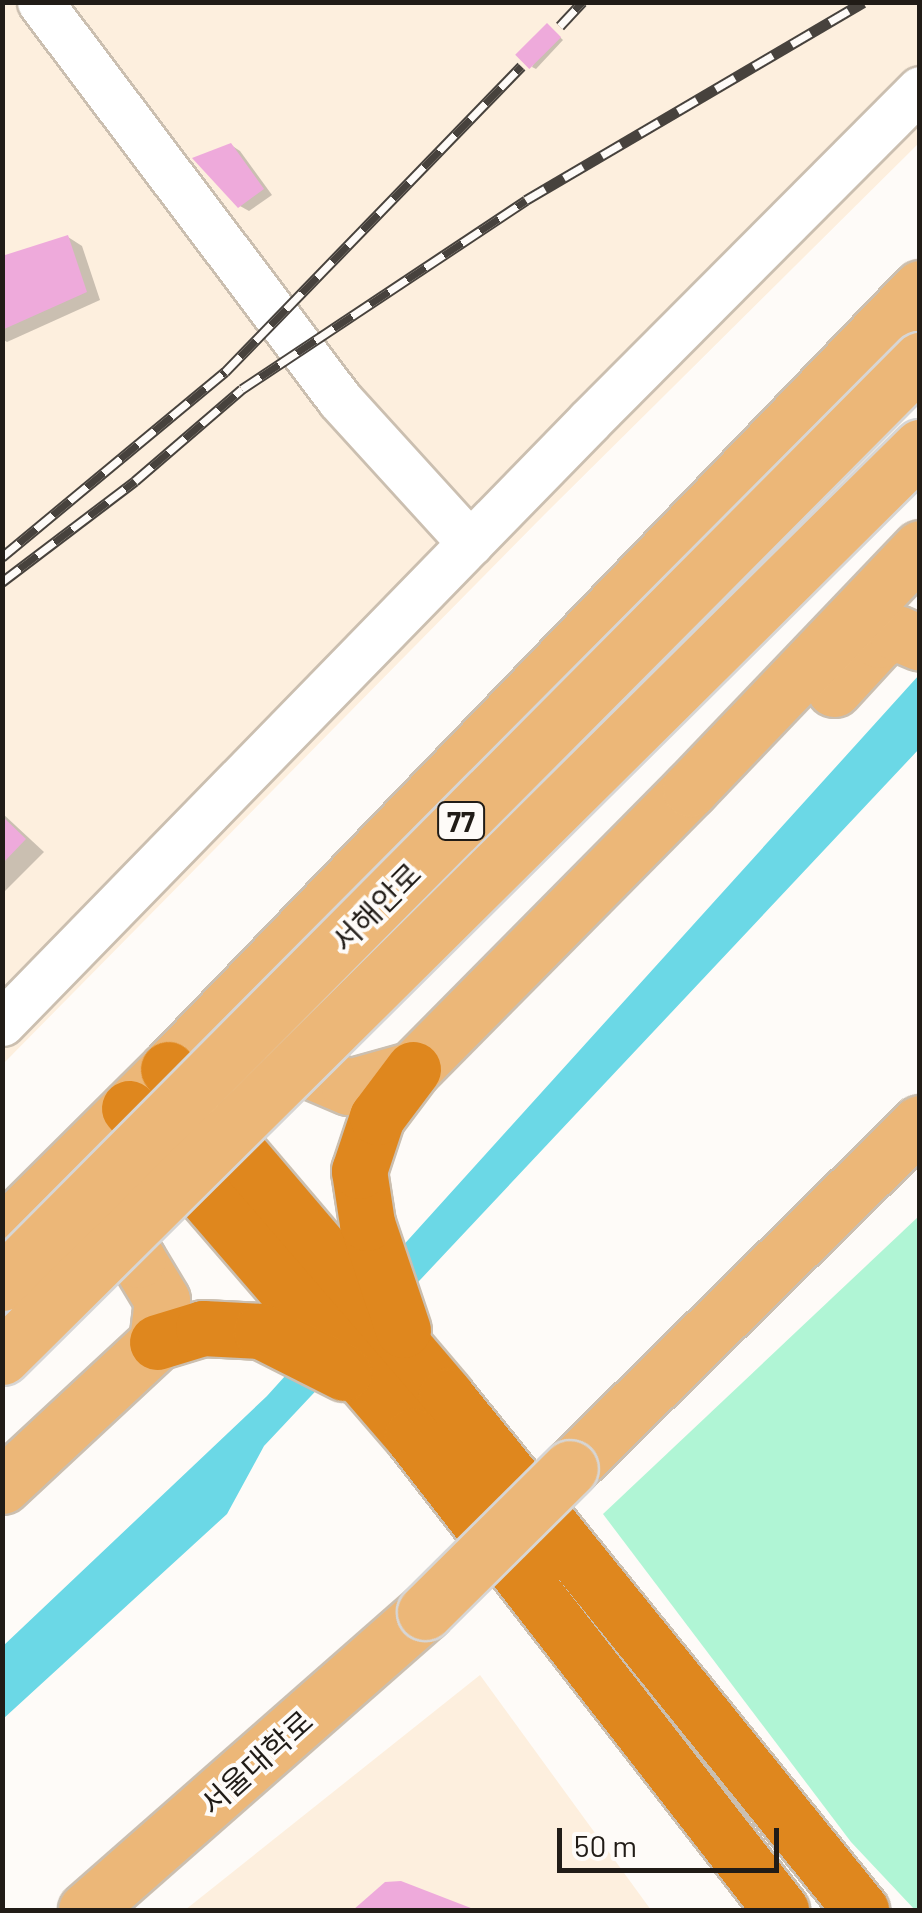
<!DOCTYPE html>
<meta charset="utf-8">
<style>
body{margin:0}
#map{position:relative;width:922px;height:1913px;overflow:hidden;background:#fefbf8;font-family:Barlow,"Noto Sans KR",sans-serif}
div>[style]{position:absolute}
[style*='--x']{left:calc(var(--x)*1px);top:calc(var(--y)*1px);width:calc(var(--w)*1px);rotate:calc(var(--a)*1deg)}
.built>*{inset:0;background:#fdefde}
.green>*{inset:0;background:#b0f5d5}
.water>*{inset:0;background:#6bd8e6}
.shadow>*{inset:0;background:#0003}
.building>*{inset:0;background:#eeaadb;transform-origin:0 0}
.roads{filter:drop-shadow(2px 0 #cbbfb0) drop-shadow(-2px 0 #cbbfb0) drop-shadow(0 2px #cbbfb0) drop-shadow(0 -2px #cbbfb0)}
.minor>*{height:45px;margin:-22.5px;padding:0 22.5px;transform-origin:22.5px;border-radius:22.5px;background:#fff}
.major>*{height:55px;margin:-27.5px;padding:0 27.5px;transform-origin:27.5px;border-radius:27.5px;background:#ecb778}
.highway>*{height:55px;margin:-27.5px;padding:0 27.5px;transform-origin:27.5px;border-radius:27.5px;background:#df871e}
.rail>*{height:11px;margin-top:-5.5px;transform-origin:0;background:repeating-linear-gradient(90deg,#fefbf8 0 22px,#47423d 0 44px);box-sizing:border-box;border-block:2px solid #47423d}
.bridges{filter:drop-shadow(2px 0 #d7d6d5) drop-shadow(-2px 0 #d7d6d5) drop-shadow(0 2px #d7d6d5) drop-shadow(0 -2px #d7d6d5)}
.major-bridge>*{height:55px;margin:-27.5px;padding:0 27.5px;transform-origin:27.5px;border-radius:27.5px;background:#ecb778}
span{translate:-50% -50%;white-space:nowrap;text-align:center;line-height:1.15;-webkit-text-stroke:8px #fefbf8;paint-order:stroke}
.shield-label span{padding:2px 8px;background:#fefbf8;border:2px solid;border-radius:8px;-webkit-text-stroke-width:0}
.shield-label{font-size:28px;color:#211c17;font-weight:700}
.street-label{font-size:30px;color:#211c17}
.frame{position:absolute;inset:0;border:5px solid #211c17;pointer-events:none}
.scale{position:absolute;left:557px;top:1828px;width:222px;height:45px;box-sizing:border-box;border:5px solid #211c17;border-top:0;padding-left:12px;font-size:30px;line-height:35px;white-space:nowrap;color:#211c17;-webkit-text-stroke:8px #fefbf8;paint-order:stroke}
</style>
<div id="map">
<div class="built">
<i style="clip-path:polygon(3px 3px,919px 3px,919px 143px,545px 514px,3px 1064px)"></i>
<i style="clip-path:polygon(480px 1675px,651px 1910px,185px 1910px)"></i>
</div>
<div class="green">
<i style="clip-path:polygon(919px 1216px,920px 1910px,915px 1910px,851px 1842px,603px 1514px)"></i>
</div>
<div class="water">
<i style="clip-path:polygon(919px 675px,919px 749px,264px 1446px,227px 1514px,3px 1719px,3px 1646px,267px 1396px)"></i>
</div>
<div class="shadow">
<i style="clip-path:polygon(551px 29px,563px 40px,536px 69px,532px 67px)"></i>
<i style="clip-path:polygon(231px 145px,240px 151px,272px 195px,249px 211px,240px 206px)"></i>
<i style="clip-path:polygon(68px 237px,82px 246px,100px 300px,7px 342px,2px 339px,2px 258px)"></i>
<i style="clip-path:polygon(2px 813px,44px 852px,2px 894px)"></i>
<i style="clip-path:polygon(401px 1883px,466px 1910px,356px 1910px)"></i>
</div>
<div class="building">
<i style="left:547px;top:23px;width:20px;height:45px;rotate:45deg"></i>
<i style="clip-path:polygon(231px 143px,264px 189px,238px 208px,192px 158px)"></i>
<i style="clip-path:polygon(68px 235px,87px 292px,2px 330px,2px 256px)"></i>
<i style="clip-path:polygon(2px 816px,26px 839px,2px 864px)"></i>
<i style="clip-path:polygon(401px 1881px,476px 1910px,353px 1910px,385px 1882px)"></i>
</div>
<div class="roads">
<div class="minor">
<i style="--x:40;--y:2;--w:497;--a:53"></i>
<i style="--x:339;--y:399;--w:195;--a:47.7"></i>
<i style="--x:2;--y:1023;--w:842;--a:-45.72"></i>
<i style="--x:590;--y:420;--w:467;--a:-45.1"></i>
</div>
<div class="major">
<i style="--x:834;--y:689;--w:67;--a:-47.4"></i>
<i style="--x:879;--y:640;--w:19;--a:-21"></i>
<i style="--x:897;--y:633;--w:25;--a:23"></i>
<i style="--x:278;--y:965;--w:28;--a:111"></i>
<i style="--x:268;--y:991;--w:42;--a:70.7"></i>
<i style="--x:282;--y:1031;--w:51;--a:52.9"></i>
<i style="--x:313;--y:1072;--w:39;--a:23"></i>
<i style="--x:349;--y:1087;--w:66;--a:-15.7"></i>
<i style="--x:413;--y:1069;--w:394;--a:-45.3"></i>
<i style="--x:690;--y:789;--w:333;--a:-46.3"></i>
<i style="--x:2;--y:1234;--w:234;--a:-44.8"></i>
<i style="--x:168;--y:1069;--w:1084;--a:-46.08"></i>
<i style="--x:570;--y:1468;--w:491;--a:-44.6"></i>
<i style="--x:2;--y:1486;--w:212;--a:-42.9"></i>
<i style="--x:157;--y:1342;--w:42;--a:-83.2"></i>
<i style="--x:162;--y:1300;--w:47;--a:-121"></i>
<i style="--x:138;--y:1260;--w:44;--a:-136.8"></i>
<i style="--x:106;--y:1230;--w:32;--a:-156"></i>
<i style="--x:86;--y:1910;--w:451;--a:-41.3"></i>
</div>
<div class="highway">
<i style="--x:168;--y:1069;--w:429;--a:49.6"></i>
<i style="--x:446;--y:1396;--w:661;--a:51.08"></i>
<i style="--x:129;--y:1108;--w:433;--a:49.2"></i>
<i style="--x:412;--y:1436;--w:601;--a:52.1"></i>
<i style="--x:403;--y:1330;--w:113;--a:-108.6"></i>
<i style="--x:367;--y:1223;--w:53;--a:-98.7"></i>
<i style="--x:359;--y:1171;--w:57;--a:-71.6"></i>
<i style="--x:377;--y:1117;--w:60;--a:-53.1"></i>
<i style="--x:157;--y:1342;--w:48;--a:-16.9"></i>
<i style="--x:203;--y:1328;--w:58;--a:3"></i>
<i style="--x:261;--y:1331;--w:93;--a:26.8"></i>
</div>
</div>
<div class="rail">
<i style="--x:560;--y:26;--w:33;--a:-47"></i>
<i style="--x:2;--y:557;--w:290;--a:-39.7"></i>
<i style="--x:225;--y:372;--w:426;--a:-45.9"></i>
<i style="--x:2;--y:582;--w:167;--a:-37.2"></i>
<i style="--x:135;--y:481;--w:141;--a:-40.7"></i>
<i style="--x:242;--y:389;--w:341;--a:-33.6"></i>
<i style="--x:526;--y:200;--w:391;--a:-30.4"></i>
</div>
<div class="bridges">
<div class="major-bridge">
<i style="--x:2;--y:1283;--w:1302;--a:-45.16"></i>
<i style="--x:2;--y:1357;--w:1293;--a:-44.75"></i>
<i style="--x:425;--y:1612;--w:204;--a:-44.8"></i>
</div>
</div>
<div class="shield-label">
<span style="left:461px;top:821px">77</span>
</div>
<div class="street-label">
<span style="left:376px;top:907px;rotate:-45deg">서해안로</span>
<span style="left:256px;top:1762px;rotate:-42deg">서울대학로</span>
</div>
<div class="frame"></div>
<div class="scale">50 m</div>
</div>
